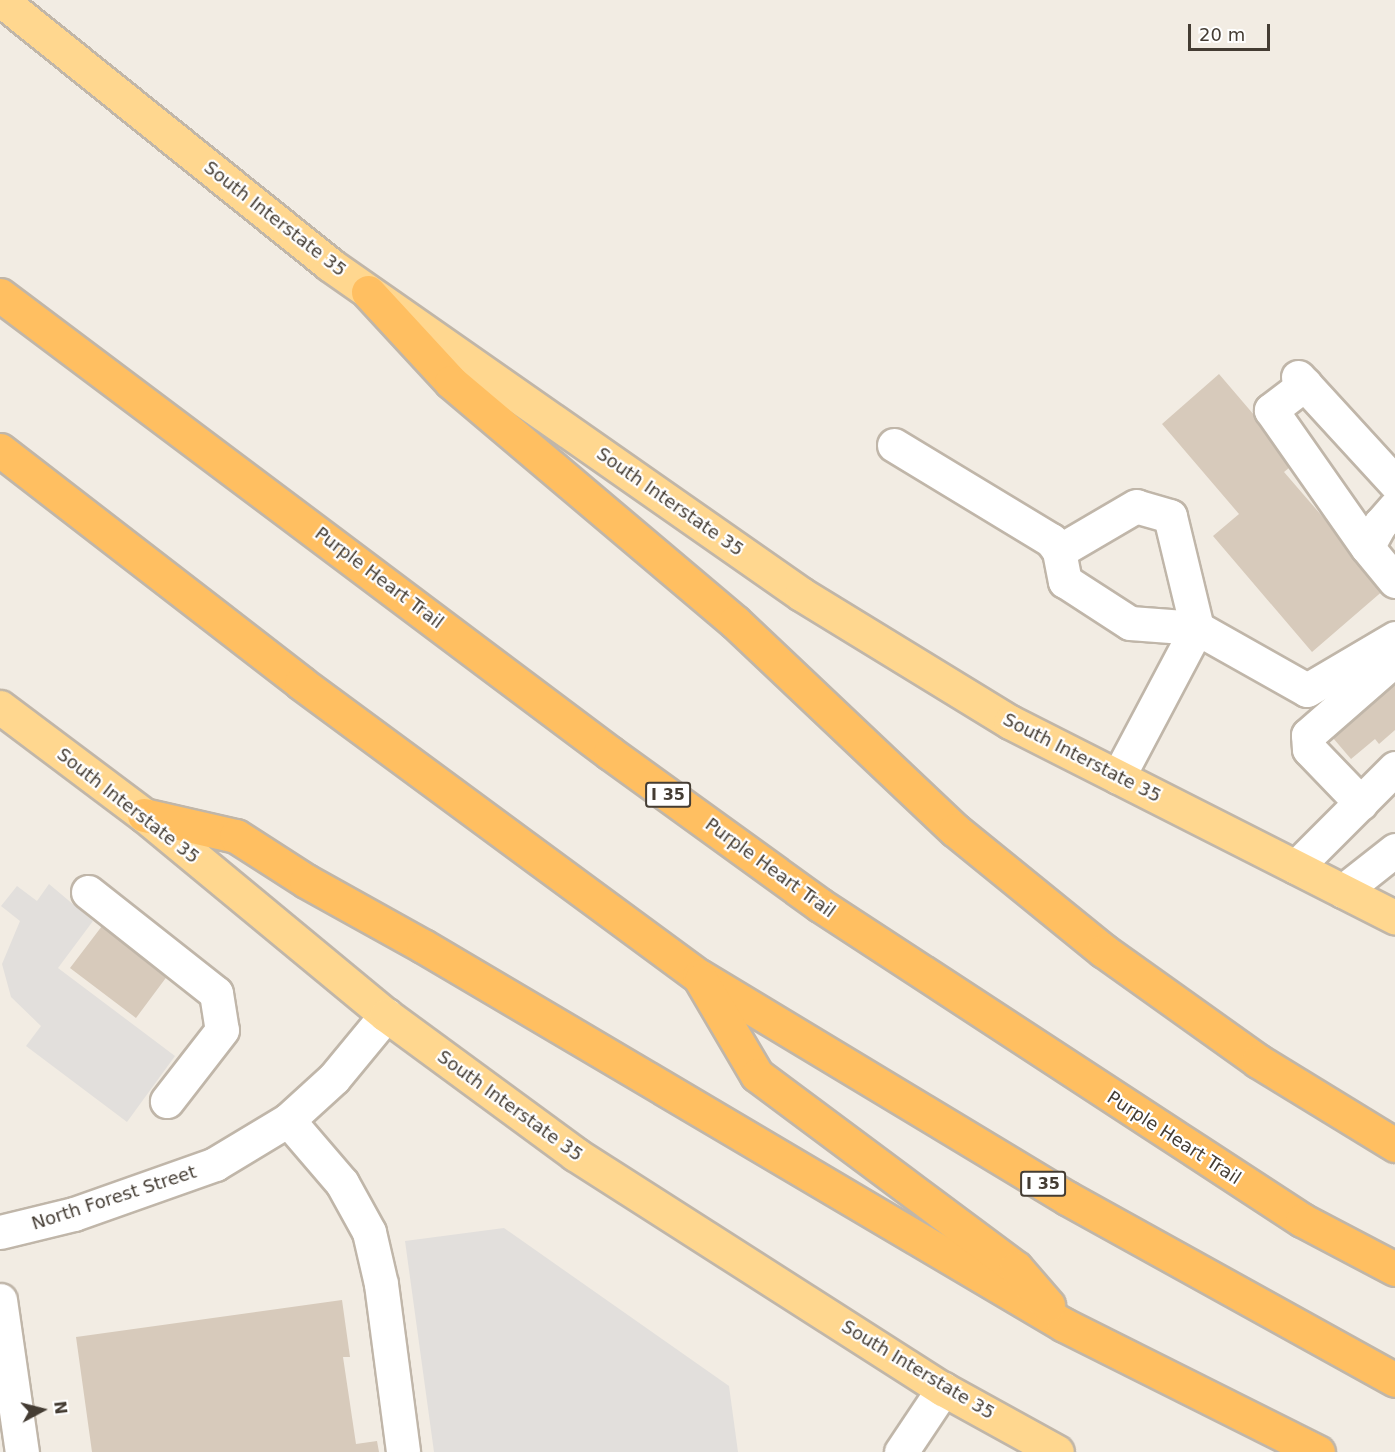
<!DOCTYPE html>
<style>
body{margin:0}
#map{position:relative;width:1395px;height:1452px;overflow:hidden;background:#f2ece3;font-family:"DejaVu Sans",sans-serif}
div>[style]{position:absolute}
[style*='--x']{left:calc(var(--x)*1px);top:calc(var(--y)*1px);width:calc(var(--w)*1px);rotate:calc(var(--a)*1deg)}
.parking>*{inset:0;background:#e2dfdc}
.building>*{inset:0;background:#d7cabb}
.roads{filter:drop-shadow(2px 0 #c0b6a9) drop-shadow(-2px 0 #c0b6a9) drop-shadow(0 2px #c0b6a9) drop-shadow(0 -2px #c0b6a9)}
.minor>*{height:33px;margin:-16.5px;padding:0 16.5px;transform-origin:16.5px;border-radius:16.5px;background:#fff}
.major>*{height:33px;margin:-16.5px;padding:0 16.5px;transform-origin:16.5px;border-radius:16.5px;background:#ffd78f}
.highway>*{height:33px;margin:-16.5px;padding:0 16.5px;transform-origin:16.5px;border-radius:16.5px;background:#ffbf61}
span{translate:-50% -50%;white-space:nowrap;text-align:center;line-height:1.15;-webkit-text-stroke:4.5px #fff;paint-order:stroke}
.shield-label span{padding:2px 4px;background:#fff;border:2px solid;border-radius:4px;-webkit-text-stroke-width:0}
.shield-label{font-size:16px;color:#443c33;font-weight:700}
.street-label{font-size:18px;color:#443c33}
.north{position:absolute;left:12px;top:1380px;width:60px;height:60px;-webkit-text-stroke:4px #fff;paint-order:stroke;rotate:83deg;font-size:16px;font-weight:700;line-height:24px;text-align:center;color:#443c33}
.north::after{content:'';display:block;margin:auto;width:21px;height:27px;background:#443c33;clip-path:polygon(50% 0,100% 100%,50% 72%,0 100%)}
.scale{position:absolute;left:1188px;top:24px;width:82px;height:27px;box-sizing:border-box;border:3px solid #443c33;border-top:0;padding-left:8px;font-size:18px;line-height:21px;white-space:nowrap;color:#443c33;-webkit-text-stroke:4px #fff;paint-order:stroke}
</style>
<div id="map">
<div class="parking">
<i style="clip-path:polygon(49px 884px,93px 921px,58px 968px,175px 1056px,127px 1122px,26px 1046px,41px 1026px,11px 997px,2px 964px,20px 921px,1px 906px,17px 886px,37px 901px)"></i>
<i style="clip-path:polygon(504px 1228px,729px 1386px,738px 1452px,434px 1452px,405px 1241px)"></i>
</div>
<div class="building">
<i style="clip-path:polygon(1219px 374px,1295px 463px,1284px 472px,1385px 589px,1312px 652px,1213px 536px,1239px 514px,1162px 424px)"></i>
<i style="clip-path:polygon(1395px 671px,1395px 730px,1379px 744px,1375px 739px,1351px 759px,1327px 731px)"></i>
<i style="clip-path:polygon(102px 926px,125px 943px,127px 940px,168px 975px,136px 1018px,70px 968px)"></i>
<i style="clip-path:polygon(342px 1300px,350px 1357px,343px 1357px,356px 1444px,377px 1441px,379px 1452px,92px 1452px,76px 1337px)"></i>
</div>
<div class="roads">
<div class="minor">
<i style="--x:1298;--y:377;--w:144;--a:47.5"></i>
<i style="--x:1305;--y:384;--w:43;--a:142.6"></i>
<i style="--x:1271;--y:410;--w:167;--a:55"></i>
<i style="--x:894;--y:445;--w:184;--a:31.2"></i>
<i style="--x:1051;--y:540;--w:14;--a:54"></i>
<i style="--x:1059;--y:551;--w:31;--a:79"></i>
<i style="--x:1065;--y:581;--w:77;--a:32.9"></i>
<i style="--x:1130;--y:623;--w:67;--a:4.3"></i>
<i style="--x:1197;--y:628;--w:115;--a:-103.6"></i>
<i style="--x:1170;--y:516;--w:35;--a:-164"></i>
<i style="--x:1136;--y:506;--w:89;--a:149.7"></i>
<i style="--x:1395;--y:507;--w:23;--a:131"></i>
<i style="--x:1380;--y:524;--w:26;--a:119"></i>
<i style="--x:1367;--y:547;--w:44;--a:50.5"></i>
<i style="--x:1118;--y:777;--w:169;--a:-62.1"></i>
<i style="--x:1197;--y:628;--w:126;--a:29.4"></i>
<i style="--x:1307;--y:690;--w:102;--a:-30.6"></i>
<i style="--x:1361;--y:803;--w:75;--a:-133.9"></i>
<i style="--x:1309;--y:749;--w:14;--a:-94"></i>
<i style="--x:1308;--y:735;--w:116;--a:-41.1"></i>
<i style="--x:1296;--y:867;--w:140;--a:-45"></i>
<i style="--x:1343;--y:891;--w:66;--a:-38.3"></i>
<i style="--x:88;--y:892;--w:163;--a:38.3"></i>
<i style="--x:216;--y:993;--w:37;--a:81"></i>
<i style="--x:222;--y:1030;--w:90;--a:127.8"></i>
<i style="--x:288;--y:1120;--w:83;--a:49.4"></i>
<i style="--x:342;--y:1183;--w:56;--a:61.1"></i>
<i style="--x:369;--y:1232;--w:53;--a:77"></i>
<i style="--x:381;--y:1284;--w:169;--a:82.5"></i>
<i style="--x:0;--y:1232;--w:76;--a:-13.7"></i>
<i style="--x:74;--y:1214;--w:150;--a:-19.5"></i>
<i style="--x:215;--y:1164;--w:85;--a:-31.1"></i>
<i style="--x:288;--y:1120;--w:62;--a:-42.4"></i>
<i style="--x:334;--y:1078;--w:82;--a:-50.5"></i>
<i style="--x:0;--y:1300;--w:154;--a:81.8"></i>
<i style="--x:901;--y:1452;--w:76;--a:-56.3"></i>
</div>
<div class="major">
<i style="--x:1;--y:0;--w:421;--a:38.8"></i>
<i style="--x:329;--y:264;--w:576;--a:34.96"></i>
<i style="--x:801;--y:594;--w:245;--a:31.5"></i>
<i style="--x:1010;--y:722;--w:432;--a:26.9"></i>
<i style="--x:0;--y:707;--w:180;--a:36.9"></i>
<i style="--x:144;--y:815;--w:314;--a:39.6"></i>
<i style="--x:386;--y:1015;--w:235;--a:36.3"></i>
<i style="--x:575;--y:1154;--w:437;--a:32.6"></i>
<i style="--x:943;--y:1389;--w:130;--a:28.9"></i>
</div>
<div class="highway">
<i style="--x:368;--y:292;--w:122;--a:47.3"></i>
<i style="--x:451;--y:382;--w:372;--a:40.2"></i>
<i style="--x:735;--y:622;--w:303;--a:43.4"></i>
<i style="--x:955;--y:830;--w:192;--a:39.1"></i>
<i style="--x:1104;--y:951;--w:189;--a:35.5"></i>
<i style="--x:1258;--y:1061;--w:161;--a:31.5"></i>
<i style="--x:0;--y:295;--w:763;--a:36.9"></i>
<i style="--x:610;--y:753;--w:259;--a:35.9"></i>
<i style="--x:820;--y:905;--w:576;--a:33.17"></i>
<i style="--x:1302;--y:1220;--w:105;--a:27.8"></i>
<i style="--x:0;--y:450;--w:381;--a:37.7"></i>
<i style="--x:301;--y:683;--w:494;--a:36.4"></i>
<i style="--x:699;--y:976;--w:430;--a:31.1"></i>
<i style="--x:1067;--y:1198;--w:375;--a:29"></i>
<i style="--x:144;--y:815;--w:94;--a:12.9"></i>
<i style="--x:236;--y:836;--w:83;--a:32.7"></i>
<i style="--x:306;--y:881;--w:134;--a:29.1"></i>
<i style="--x:423;--y:946;--w:745;--a:30.59"></i>
<i style="--x:1064;--y:1325;--w:284;--a:26.6"></i>
<i style="--x:701;--y:980;--w:110;--a:59.5"></i>
<i style="--x:757;--y:1075;--w:323;--a:36.7"></i>
<i style="--x:1016;--y:1268;--w:49;--a:49.1"></i>
</div>
</div>
<div class="shield-label">
<span style="left:668px;top:795px">I 35</span>
<span style="left:1043px;top:1184px">I 35</span>
</div>
<div class="street-label">
<span style="left:275px;top:219px;rotate:38deg">South Interstate 35</span>
<span style="left:670px;top:502px;rotate:35deg">South Interstate 35</span>
<span style="left:379px;top:578px;rotate:37deg">Purple Heart Trail</span>
<span style="left:1082px;top:758px;rotate:27deg">South Interstate 35</span>
<span style="left:128px;top:806px;rotate:38deg">South Interstate 35</span>
<span style="left:770px;top:868px;rotate:36deg">Purple Heart Trail</span>
<span style="left:510px;top:1106px;rotate:36deg">South Interstate 35</span>
<span style="left:1174px;top:1138px;rotate:33deg">Purple Heart Trail</span>
<span style="left:114px;top:1198px;rotate:-18deg">North Forest Street</span>
<span style="left:918px;top:1370px;rotate:31deg">South Interstate 35</span>
</div>
<div class="north">N</div>
<div class="scale">20 m</div>
</div>
